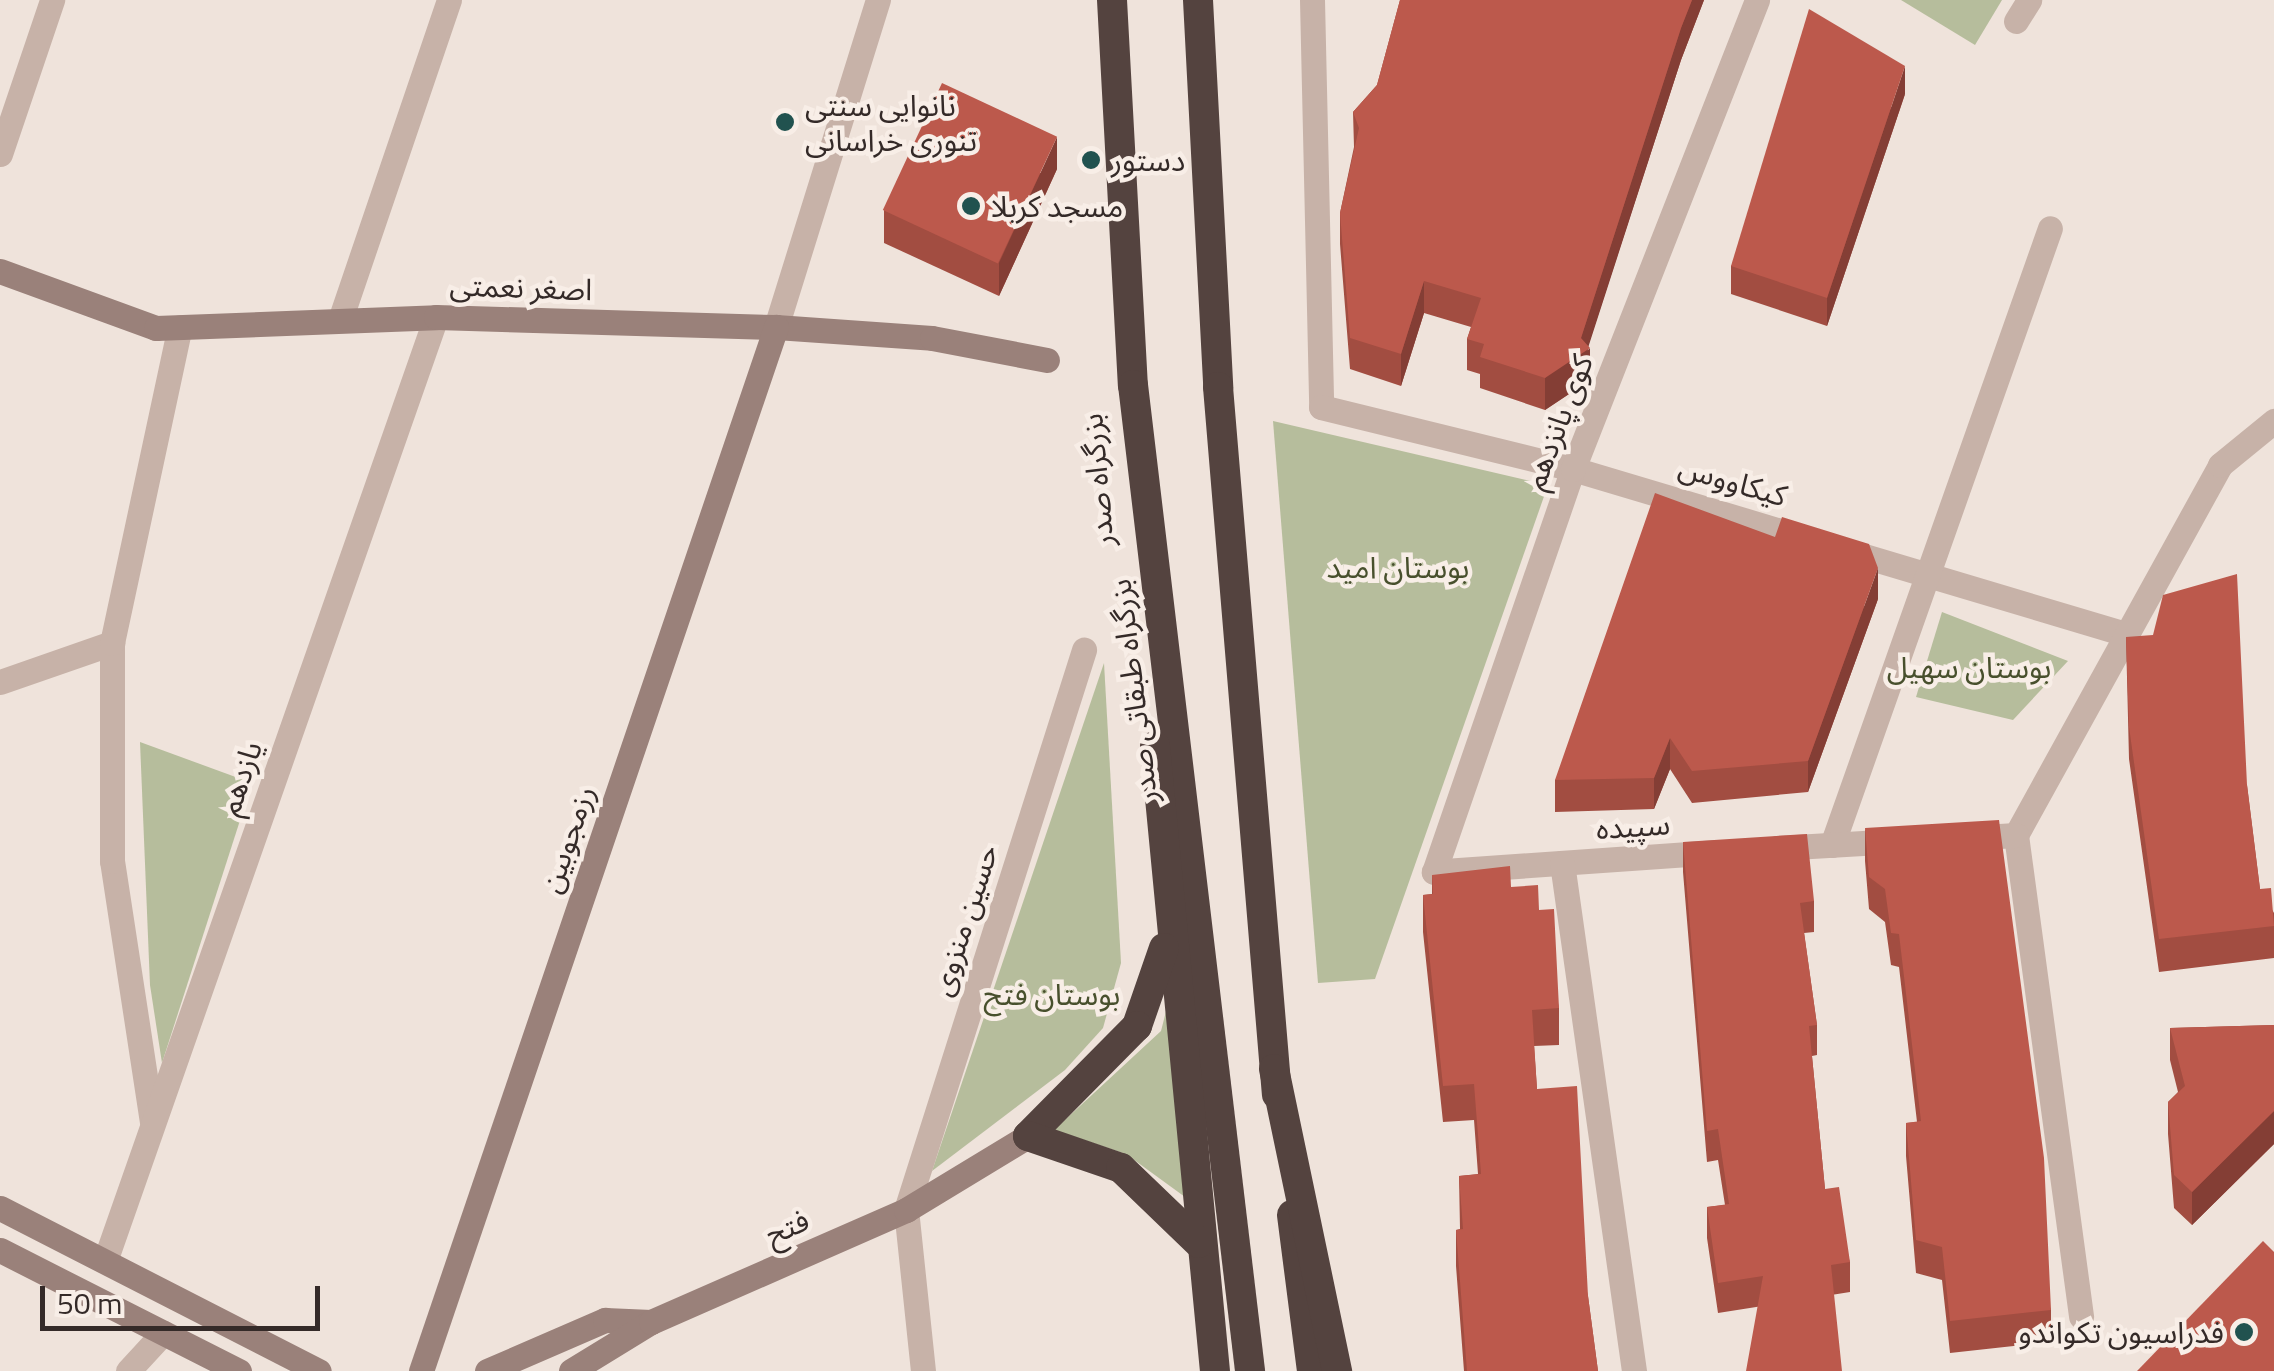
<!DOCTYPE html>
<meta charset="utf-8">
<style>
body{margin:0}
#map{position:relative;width:2274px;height:1371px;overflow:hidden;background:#efe3db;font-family:"Titillium Web","Noto Sans Arabic",sans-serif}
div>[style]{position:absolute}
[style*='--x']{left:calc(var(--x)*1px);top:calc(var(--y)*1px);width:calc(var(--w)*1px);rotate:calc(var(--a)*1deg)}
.green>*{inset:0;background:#b6bd9c}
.street>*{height:25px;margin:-12.5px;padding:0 12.5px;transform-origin:12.5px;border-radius:12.5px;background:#c7b2a8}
.secondary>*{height:25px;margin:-12.5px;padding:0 12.5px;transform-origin:12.5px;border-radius:12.5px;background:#9a817a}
.highway>*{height:30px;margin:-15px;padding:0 15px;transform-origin:15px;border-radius:15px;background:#54433f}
.highway-bridge>*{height:30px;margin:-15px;padding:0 15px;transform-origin:15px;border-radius:15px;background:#54433f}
.wall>*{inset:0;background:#a24d41}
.shaded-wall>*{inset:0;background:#843e35}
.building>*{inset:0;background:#bc594c;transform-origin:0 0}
.dots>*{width:28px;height:28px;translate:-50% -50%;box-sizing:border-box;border:5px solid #f8eee7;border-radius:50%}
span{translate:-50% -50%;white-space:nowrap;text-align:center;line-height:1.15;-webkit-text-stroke:9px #f8eee7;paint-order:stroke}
.poi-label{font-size:30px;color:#342a28}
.left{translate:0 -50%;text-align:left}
.right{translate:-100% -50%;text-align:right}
.street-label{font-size:30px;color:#342a28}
.park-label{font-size:30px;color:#48502d}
.scale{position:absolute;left:40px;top:1286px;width:280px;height:45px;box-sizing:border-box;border:5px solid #342a28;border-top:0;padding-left:12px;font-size:30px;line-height:35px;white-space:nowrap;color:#342a28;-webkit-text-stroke:8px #f8eee7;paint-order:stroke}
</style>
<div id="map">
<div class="green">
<i style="clip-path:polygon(1901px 0,2002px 0,1975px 45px)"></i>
<i style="clip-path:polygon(1273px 421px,1548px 485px,1375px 979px,1318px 983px)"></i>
<i style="clip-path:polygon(1942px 612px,2068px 661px,2013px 720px,1916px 697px)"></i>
<i style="clip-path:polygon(1104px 663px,1121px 963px,1103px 1028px,1065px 1070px,932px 1171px)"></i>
<i style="clip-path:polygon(140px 742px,252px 783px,162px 1063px,150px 985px)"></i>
<i style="clip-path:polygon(1173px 984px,1196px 1205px,1126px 1154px,1054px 1130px,1161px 1031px)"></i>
</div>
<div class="street">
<i style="--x:1312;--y:0;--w:407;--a:88.7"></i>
<i style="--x:1321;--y:407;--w:260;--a:13.8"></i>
<i style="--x:1573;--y:469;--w:573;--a:16.63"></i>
<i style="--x:2016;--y:21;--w:25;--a:-58"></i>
<i style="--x:0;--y:154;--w:163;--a:-71.3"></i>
<i style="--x:340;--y:320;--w:338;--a:-71.2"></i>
<i style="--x:776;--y:327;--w:343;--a:-72.7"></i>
<i style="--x:0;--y:682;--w:119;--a:-19.2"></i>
<i style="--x:2016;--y:835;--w:423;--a:-61.1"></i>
<i style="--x:2220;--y:465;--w:70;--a:-39.2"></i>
<i style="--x:2016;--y:835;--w:486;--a:82.3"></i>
<i style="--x:1966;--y:838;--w:50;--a:-3.4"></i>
<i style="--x:1832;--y:845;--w:654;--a:-70.54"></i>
<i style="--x:1777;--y:848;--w:120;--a:-3.3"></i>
<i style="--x:1717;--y:852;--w:284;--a:176"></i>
<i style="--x:1434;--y:872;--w:426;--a:-71"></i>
<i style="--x:1573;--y:469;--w:504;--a:-68.58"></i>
<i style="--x:1562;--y:863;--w:513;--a:81.93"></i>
<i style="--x:152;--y:1122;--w:264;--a:-98.7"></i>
<i style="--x:112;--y:861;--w:218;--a:-90"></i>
<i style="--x:112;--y:643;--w:323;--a:-77.9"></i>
<i style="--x:105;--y:1261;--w:1000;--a:-70.68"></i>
<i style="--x:128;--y:1371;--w:52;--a:-47.4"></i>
<i style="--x:923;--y:1371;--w:162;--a:-96"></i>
<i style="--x:906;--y:1210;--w:588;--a:-72.37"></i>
</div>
<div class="secondary">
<i style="--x:0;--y:271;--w:166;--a:20.1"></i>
<i style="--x:156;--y:328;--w:280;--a:-2.2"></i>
<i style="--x:436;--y:317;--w:340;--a:1.7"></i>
<i style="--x:776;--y:327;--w:156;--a:4"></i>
<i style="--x:932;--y:338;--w:117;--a:10.8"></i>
<i style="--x:0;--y:1208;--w:358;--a:27.1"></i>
<i style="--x:0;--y:1250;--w:268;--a:26.9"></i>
<i style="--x:421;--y:1371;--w:1103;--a:-71.22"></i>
<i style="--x:487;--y:1371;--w:129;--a:-23.4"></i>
<i style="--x:605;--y:1320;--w:46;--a:2.5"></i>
<i style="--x:571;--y:1371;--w:94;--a:-31.5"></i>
<i style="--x:651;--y:1322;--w:279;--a:-23.7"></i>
<i style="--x:906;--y:1210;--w:143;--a:-31.2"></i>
</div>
<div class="highway">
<i style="--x:1112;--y:0;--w:386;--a:86.9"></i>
<i style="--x:1133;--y:385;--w:993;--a:83.23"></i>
<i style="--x:1198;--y:0;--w:388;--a:87"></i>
<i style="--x:1218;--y:387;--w:710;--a:85.24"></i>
<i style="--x:1155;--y:746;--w:628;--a:84.52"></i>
<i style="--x:1164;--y:948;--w:83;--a:109.1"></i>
<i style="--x:1137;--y:1026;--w:155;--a:134.7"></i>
<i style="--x:1028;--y:1136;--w:98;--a:19"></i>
<i style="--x:1121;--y:1168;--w:108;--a:43.9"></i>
<i style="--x:1292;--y:1215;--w:157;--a:82.7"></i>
</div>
<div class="highway-bridge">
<i style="--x:1274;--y:1069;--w:309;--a:78.2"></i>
</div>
<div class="wall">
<i style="clip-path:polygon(1400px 0,1704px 0,1681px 60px,1588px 346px,1590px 380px,1545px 410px,1480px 388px,1480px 374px,1467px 370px,1467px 339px,1471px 327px,1424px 313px,1401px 386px,1350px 369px,1340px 244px,1340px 213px,1354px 147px,1353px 112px,1377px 85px)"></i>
<i style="clip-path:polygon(1905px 94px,1827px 326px,1731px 294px,1731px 266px)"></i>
<i style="clip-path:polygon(1057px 169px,999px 296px,884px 243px,884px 210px)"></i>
<i style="clip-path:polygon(1878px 599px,1808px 792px,1692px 803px,1670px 769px,1654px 809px,1555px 812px,1555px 780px)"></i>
<i style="clip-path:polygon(2126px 637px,2247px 785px,2260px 889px,2274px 913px,2274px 958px,2159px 972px,2129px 759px)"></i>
<i style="clip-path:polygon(1865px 828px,2051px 1310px,2051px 1342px,1950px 1353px,1942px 1280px,1916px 1273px,1906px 1156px,1906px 1123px,1917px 1122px,1899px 967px,1891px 965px,1885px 922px,1869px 909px,1865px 861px)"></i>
<i style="clip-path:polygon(1683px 842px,1814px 901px,1814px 932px,1804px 933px,1817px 1025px,1817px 1055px,1812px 1056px,1825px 1189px,1850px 1262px,1850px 1292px,1718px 1313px,1707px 1238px,1707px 1207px,1725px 1205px,1718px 1160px,1707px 1162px,1683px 872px)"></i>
<i style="clip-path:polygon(1432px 875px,1511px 887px,1539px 910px,1559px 1008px,1559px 1045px,1534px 1046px,1537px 1089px,1588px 1296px,1598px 1371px,1464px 1371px,1456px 1266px,1456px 1230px,1460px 1229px,1459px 1176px,1478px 1174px,1474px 1120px,1443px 1122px,1423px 932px,1423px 895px,1432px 894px)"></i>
<i style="clip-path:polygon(2274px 1025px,2274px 1144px,2192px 1225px,2174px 1208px,2168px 1134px,2168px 1102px,2178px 1092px,2170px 1060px,2170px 1028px)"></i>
</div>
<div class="shaded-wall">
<i style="clip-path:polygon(1692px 0,1704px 0,1681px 60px,1587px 351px,1590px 348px,1590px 380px,1545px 410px,1545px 378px,1581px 338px,1681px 28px)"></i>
<i style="clip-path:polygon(1905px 66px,1905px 94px,1827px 326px,1827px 298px)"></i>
<i style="clip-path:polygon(1057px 137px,1057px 169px,999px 296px,999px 263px)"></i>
<i style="clip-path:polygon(1424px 281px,1424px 313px,1401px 386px,1401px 354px)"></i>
<i style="clip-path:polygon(1878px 568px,1878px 599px,1808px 792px,1808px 761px)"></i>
<i style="clip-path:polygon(1670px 738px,1670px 769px,1654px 809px,1654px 778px)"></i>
<i style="clip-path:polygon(2274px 1111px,2274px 1144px,2192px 1225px,2192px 1192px)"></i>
</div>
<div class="building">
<i style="clip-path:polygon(1400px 0,1692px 0,1681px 28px,1581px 338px,1590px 348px,1545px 378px,1480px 357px,1484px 344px,1467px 339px,1481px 298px,1424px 281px,1401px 354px,1350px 338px,1340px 213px,1359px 128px,1353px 112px,1377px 85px)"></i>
<i style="clip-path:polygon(1809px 9px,1905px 66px,1827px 298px,1731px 266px)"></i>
<i style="left:942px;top:83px;width:127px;height:140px;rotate:25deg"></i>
<i style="clip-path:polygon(1655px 493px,1775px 537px,1782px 517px,1869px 544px,1878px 568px,1808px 761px,1692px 771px,1670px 738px,1654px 778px,1555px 780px)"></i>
<i style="clip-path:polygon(2237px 574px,2247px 785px,2260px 889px,2271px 888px,2274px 926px,2159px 939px,2129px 727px,2126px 637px,2153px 635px,2163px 595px)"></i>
<i style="clip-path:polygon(1999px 820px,2044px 1158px,2051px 1310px,1950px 1321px,1942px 1247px,1916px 1240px,1906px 1123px,1921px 1121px,1899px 934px,1891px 933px,1885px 889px,1869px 877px,1865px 828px)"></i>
<i style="clip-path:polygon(1807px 834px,1814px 901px,1800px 903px,1817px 1025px,1809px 1026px,1825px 1189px,1839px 1187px,1850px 1262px,1831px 1265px,1842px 1371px,1746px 1371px,1763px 1276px,1718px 1283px,1707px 1207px,1729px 1204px,1718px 1129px,1707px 1131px,1683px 842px)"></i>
<i style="clip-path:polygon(1510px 866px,1511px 887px,1538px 885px,1539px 910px,1554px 909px,1559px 1008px,1532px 1010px,1537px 1089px,1577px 1086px,1588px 1296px,1598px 1371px,1467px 1371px,1456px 1230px,1463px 1229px,1459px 1176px,1481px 1174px,1474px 1084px,1443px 1086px,1423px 895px,1433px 894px,1432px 875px)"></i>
<i style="clip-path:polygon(2274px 1025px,2274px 1111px,2192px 1192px,2174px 1175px,2168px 1102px,2185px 1086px,2170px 1028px)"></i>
<i style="clip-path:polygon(2263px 1241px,2274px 1252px,2274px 1371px,2137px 1371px)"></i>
</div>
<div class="dots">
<i style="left:785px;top:122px;background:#21524f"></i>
<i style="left:1091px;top:160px;background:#21524f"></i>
<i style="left:971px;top:206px;background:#21524f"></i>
<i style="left:2244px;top:1332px;background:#21524f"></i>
</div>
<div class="poi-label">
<span class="left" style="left:805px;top:122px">نانوایی سنتی<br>تنوری خراسانی</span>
<span class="left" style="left:1111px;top:160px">دستور</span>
<span class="left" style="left:991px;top:206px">مسجد کربلا</span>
<span class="right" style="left:2224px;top:1332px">فدراسیون تکواندو</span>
</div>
<div class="street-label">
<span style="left:521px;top:287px;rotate:2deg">اصغر نعمتی</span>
<span style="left:1558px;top:422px;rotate:-69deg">کوی پانزدهم</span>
<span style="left:1097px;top:480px;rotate:-95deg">بزرگراه صدر</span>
<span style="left:1733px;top:481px;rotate:16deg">کیکاووس</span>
<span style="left:1133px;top:691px;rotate:-97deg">بزرگراه طبقاتی صدر</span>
<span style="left:240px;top:778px;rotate:-71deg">یازدهم</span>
<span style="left:1633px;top:826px;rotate:-4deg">سپیده</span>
<span style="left:567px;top:839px;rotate:-71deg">رزمجوبین</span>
<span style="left:964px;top:920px;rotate:-72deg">حسین منزوی</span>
<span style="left:787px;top:1227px;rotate:-24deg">فتح</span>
</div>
<div class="park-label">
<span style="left:1398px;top:567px">بوستان امید</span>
<span style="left:1969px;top:667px">بوستان سهیل</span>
<span style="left:1052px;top:994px">بوستان فتح</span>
</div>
<div class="scale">50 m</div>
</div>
